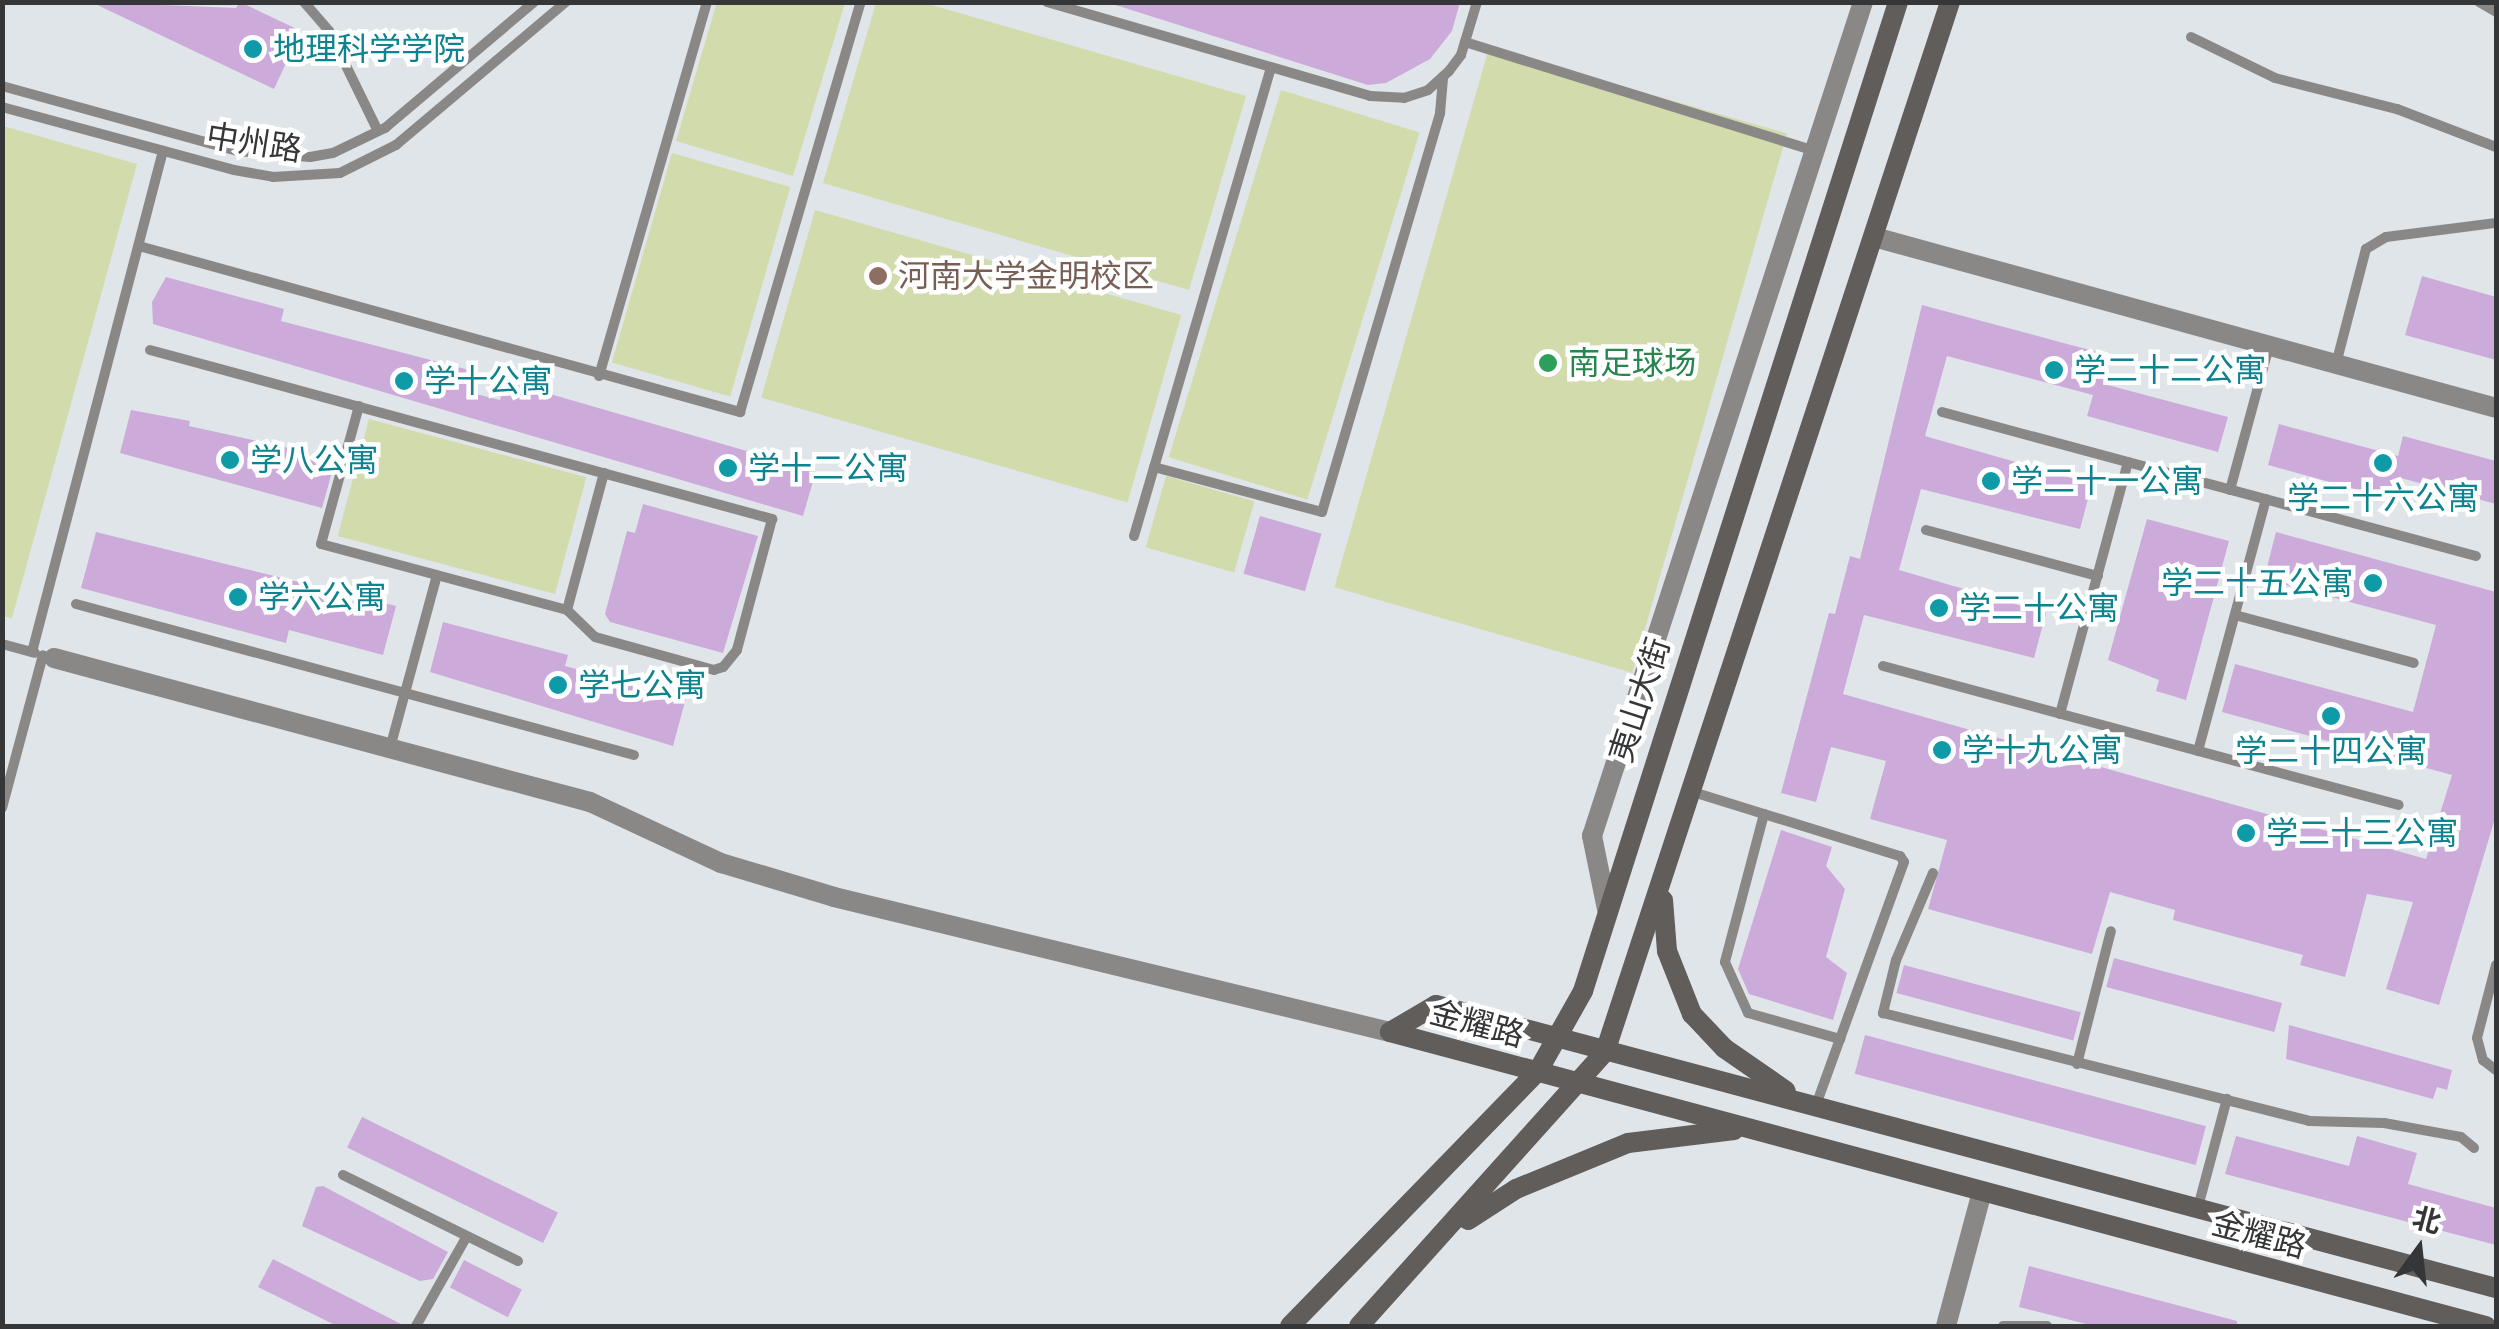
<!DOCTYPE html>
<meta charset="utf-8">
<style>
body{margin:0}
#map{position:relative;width:2499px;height:1329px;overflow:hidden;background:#e0e5e9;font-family:"Space Grotesk","Noto Sans SC",sans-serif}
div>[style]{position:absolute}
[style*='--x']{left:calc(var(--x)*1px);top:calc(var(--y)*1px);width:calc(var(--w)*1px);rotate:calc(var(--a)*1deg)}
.green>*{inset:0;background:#d2dbac;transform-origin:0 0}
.building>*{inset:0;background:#ccabdb;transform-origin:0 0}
.lane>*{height:10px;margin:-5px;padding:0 5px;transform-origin:5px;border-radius:5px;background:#8a8887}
.street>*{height:20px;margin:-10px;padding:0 10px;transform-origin:10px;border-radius:10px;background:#8a8887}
.secondary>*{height:20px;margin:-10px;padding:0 10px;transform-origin:10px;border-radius:10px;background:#605d5b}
.dots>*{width:28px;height:28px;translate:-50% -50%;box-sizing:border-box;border:5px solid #fff;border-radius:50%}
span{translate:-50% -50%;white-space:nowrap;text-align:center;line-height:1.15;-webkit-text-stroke:9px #fff;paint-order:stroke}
.culture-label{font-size:32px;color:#0d838f}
.left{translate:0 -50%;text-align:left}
.right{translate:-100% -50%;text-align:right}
.street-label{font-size:32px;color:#353638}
.education-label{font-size:32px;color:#785e54}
.leisure-label{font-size:32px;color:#27864d}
.frame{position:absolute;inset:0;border:5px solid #353638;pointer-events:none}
.north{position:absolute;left:2369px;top:1199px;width:100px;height:100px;-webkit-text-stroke:8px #fff;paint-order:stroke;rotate:15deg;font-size:28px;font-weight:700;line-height:40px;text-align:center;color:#353638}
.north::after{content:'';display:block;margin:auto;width:35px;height:45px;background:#353638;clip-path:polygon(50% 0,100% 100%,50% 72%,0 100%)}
</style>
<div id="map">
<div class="green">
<i style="clip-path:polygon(717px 2px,845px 3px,793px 176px,676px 141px)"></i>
<i style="clip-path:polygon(876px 3px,925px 3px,1246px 96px,1189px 290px,823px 183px)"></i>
<i style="left:1489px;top:48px;width:310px;height:561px;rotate:16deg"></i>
<i style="left:1281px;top:90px;width:145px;height:384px;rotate:17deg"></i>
<i style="clip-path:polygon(3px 126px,137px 164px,12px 618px,2px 616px)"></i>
<i style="left:672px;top:153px;width:123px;height:218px;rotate:16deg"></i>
<i style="left:815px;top:210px;width:381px;height:195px;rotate:16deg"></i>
<i style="left:369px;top:419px;width:225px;height:121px;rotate:15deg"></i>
<i style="left:1166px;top:476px;width:92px;height:74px;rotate:16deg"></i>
</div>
<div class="building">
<i style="clip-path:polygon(91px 2px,236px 8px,240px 2px,301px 31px,274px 89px)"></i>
<i style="clip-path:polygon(1106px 2px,1460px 2px,1452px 31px,1430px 59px,1386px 83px,1368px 85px)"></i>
<i style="clip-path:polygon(2422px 276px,2496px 297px,2496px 360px,2405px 335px)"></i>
<i style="clip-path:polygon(166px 277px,284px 309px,281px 321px,473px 371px,468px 392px,500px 400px,505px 381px,816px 471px,803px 516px,153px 324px,152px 302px)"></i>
<i style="clip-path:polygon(1922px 305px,2112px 356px,2104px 384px,2228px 417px,2218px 452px,2087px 416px,2093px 395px,1947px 356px,1925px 436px,2092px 484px,2080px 529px,1921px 489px,1899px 570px,2046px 613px,2034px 658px,1864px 615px,1843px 694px,2426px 859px,2452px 775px,2222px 712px,2235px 664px,2413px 712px,2436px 625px,2264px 579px,2276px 532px,2496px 592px,2496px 815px,2439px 1005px,2386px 989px,2413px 902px,2367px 894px,2345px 977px,2300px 965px,2303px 955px,2173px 920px,2175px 910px,2110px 892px,2092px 954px,1928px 909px,1947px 840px,1870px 819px,1886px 761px,1831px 747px,1816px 802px,1781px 793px,1829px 613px,1835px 614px,1850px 556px,1860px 559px)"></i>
<i style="clip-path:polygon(131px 410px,190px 421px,189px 426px,298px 450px,296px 455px,334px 465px,322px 508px,120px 453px)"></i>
<i style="clip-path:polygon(2279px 424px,2398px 456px,2403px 436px,2496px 461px,2496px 504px,2401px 478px,2395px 500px,2268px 465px)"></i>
<i style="clip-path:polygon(643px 504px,758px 536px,723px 653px,610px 622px,605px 614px,627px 531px,635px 533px)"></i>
<i style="left:1260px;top:516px;width:64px;height:60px;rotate:16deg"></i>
<i style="clip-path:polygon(2147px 519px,2229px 541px,2186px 700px,2156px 691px,2159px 680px,2108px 660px)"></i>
<i style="clip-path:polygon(96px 532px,396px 606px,383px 655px,289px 630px,286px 643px,81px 588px)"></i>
<i style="clip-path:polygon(443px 622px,568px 655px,565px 666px,686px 698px,673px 746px,430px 672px)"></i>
<i style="clip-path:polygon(1781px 830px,1832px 847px,1826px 866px,1845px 889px,1826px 957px,1847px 973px,1833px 1020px,1749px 994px,1738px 969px)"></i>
<i style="left:2114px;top:958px;width:174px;height:30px;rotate:15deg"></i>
<i style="left:1904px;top:965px;width:183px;height:29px;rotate:15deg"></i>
<i style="clip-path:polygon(2289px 1025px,2452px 1070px,2447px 1090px,2437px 1087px,2433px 1099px,2286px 1059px)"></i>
<i style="left:1865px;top:1035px;width:353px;height:40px;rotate:15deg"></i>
<i style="left:362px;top:1117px;width:218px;height:34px;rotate:26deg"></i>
<i style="clip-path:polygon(2236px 1136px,2349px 1166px,2357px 1136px,2417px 1153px,2408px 1184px,2496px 1208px,2496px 1245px,2225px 1174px)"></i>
<i style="clip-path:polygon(323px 1186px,448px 1252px,433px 1279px,420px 1281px,302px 1226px,316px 1187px)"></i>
<i style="clip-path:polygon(273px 1259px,405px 1326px,337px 1326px,258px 1287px)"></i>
<i style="left:464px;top:1260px;width:65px;height:31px;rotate:27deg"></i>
<i style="clip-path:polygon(2029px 1266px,2237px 1321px,2237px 1326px,2094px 1326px,2019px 1307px)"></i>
</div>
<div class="lane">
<i style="--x:304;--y:2;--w:38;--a:49"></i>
<i style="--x:329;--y:31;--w:111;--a:63.9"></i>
<i style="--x:1047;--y:2;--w:336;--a:16.2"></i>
<i style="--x:1370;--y:96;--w:34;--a:3"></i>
<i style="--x:1404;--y:98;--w:25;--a:-18"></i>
<i style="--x:1428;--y:90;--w:28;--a:-42"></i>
<i style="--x:1449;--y:71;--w:20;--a:-53"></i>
<i style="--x:1461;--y:55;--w:55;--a:-73.2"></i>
<i style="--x:2479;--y:2;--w:20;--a:30"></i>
<i style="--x:2191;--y:37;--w:93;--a:26"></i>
<i style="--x:2275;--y:78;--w:126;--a:14.3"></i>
<i style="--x:2397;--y:109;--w:106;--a:21"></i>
<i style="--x:1465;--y:42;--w:367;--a:17.3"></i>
<i style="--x:2;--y:86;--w:245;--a:15.4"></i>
<i style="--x:238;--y:151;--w:72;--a:4.8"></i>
<i style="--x:310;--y:157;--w:23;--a:-10"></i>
<i style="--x:333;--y:153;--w:58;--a:-25.7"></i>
<i style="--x:385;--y:128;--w:195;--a:-40.2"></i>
<i style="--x:2;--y:107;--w:240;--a:15.2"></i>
<i style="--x:234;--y:170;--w:40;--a:10"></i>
<i style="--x:273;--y:177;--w:67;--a:-3.4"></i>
<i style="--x:340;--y:173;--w:63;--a:-26.6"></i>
<i style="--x:396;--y:145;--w:222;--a:-40.1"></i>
<i style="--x:139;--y:246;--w:624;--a:15.44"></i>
<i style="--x:740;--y:412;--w:427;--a:-73.6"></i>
<i style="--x:150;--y:350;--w:645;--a:15.2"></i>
<i style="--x:772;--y:519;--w:136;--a:105"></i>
<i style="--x:737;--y:650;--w:22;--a:129"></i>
<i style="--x:723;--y:667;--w:9;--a:162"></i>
<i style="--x:714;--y:670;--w:123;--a:-164.5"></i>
<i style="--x:595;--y:637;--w:39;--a:-136"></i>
<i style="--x:2336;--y:364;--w:119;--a:-75.4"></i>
<i style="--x:2366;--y:249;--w:23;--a:-31"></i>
<i style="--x:2386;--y:237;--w:111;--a:-7.3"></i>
<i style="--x:599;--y:376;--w:389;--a:-73.9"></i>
<i style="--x:359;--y:406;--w:143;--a:105.4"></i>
<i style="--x:321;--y:544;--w:255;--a:15"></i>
<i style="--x:567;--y:610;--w:142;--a:-74.9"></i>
<i style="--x:1942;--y:412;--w:553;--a:15.09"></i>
<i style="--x:1154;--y:467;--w:174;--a:15"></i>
<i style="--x:1322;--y:512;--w:416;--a:-73.5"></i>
<i style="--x:1440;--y:113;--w:37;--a:-85"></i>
<i style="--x:2230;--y:490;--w:149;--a:-74.8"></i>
<i style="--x:1926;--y:530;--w:178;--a:15"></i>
<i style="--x:1134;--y:536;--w:488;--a:-73.7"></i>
<i style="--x:76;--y:604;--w:578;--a:15.14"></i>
<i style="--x:2235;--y:615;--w:185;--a:15"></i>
<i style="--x:2;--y:644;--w:34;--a:15"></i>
<i style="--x:32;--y:652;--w:518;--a:-75.35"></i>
<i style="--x:1883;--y:666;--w:534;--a:15.08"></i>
<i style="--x:2060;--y:714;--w:261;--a:-74.9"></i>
<i style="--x:390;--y:748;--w:179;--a:-74.8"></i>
<i style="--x:2198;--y:751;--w:261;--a:-74.9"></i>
<i style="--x:1693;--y:792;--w:217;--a:17.2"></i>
<i style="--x:1900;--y:856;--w:7;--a:56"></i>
<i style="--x:1904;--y:862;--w:258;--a:109.9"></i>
<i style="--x:2;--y:808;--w:158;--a:-75"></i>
<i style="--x:1764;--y:814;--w:153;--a:104.8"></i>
<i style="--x:1725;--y:962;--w:56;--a:65.7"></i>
<i style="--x:1748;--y:1013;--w:96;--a:15.8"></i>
<i style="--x:1933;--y:873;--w:95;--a:113"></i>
<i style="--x:1896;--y:960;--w:55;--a:103.8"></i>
<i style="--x:1883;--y:1013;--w:439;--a:14.2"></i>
<i style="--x:2309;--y:1121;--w:75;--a:1.5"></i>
<i style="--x:2384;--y:1123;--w:78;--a:10.3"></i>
<i style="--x:2461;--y:1137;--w:17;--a:40"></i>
<i style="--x:2496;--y:965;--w:75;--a:104.6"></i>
<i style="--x:2477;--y:1038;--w:23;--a:75"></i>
<i style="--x:2483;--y:1060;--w:16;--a:38"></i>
<i style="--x:2077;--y:1064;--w:137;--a:-75.7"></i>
<i style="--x:343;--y:1175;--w:195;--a:26.2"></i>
<i style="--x:2198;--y:1207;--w:112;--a:-75"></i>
<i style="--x:416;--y:1326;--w:103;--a:-60.5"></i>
<i style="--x:2003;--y:1326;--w:44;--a:0"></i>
</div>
<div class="street">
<i style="--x:1874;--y:237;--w:645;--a:15.37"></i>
<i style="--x:54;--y:658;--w:555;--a:15.04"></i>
<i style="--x:590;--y:802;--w:145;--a:25"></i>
<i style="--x:721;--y:863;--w:118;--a:16.7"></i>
<i style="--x:834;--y:897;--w:572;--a:13.65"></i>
<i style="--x:1607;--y:909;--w:75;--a:-101.6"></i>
<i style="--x:1592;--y:836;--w:877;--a:-72"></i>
<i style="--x:1946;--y:1326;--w:139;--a:-75"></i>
</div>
<div class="secondary">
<i style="--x:1663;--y:900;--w:51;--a:85.5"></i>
<i style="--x:1667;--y:951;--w:68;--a:68.4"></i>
<i style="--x:1692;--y:1014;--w:47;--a:46.7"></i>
<i style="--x:1724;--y:1048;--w:75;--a:34.7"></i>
<i style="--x:1390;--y:1032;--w:53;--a:-30.4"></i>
<i style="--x:1436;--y:1005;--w:1097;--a:14.95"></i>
<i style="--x:1390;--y:1032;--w:1135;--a:15.02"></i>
<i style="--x:1468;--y:1220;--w:57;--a:-32.9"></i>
<i style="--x:1516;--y:1189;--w:121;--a:-22.3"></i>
<i style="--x:1628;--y:1143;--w:107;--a:-7"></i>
<i style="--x:1290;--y:1326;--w:356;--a:-45.8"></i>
<i style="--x:1538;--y:1071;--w:92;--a:-60.6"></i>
<i style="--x:1583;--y:991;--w:1038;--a:-72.33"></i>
<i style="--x:1359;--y:1326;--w:368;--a:-48.1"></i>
<i style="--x:1605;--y:1052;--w:1105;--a:-71.81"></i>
</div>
<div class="dots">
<i style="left:253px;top:49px;background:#0f9aa8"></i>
<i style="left:878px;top:276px;background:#8d6e63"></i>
<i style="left:1548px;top:363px;background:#2e9e5b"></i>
<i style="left:2054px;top:370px;background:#0f9aa8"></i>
<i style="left:404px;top:381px;background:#0f9aa8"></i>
<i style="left:230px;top:460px;background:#0f9aa8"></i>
<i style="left:2383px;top:463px;background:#0f9aa8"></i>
<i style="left:728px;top:468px;background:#0f9aa8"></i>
<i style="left:1991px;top:481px;background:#0f9aa8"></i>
<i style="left:2373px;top:583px;background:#0f9aa8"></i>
<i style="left:238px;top:597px;background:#0f9aa8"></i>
<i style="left:1939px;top:608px;background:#0f9aa8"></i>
<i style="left:558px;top:685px;background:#0f9aa8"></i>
<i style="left:2331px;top:716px;background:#0f9aa8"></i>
<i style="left:1942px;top:750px;background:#0f9aa8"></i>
<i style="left:2246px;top:833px;background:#0f9aa8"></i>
</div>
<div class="culture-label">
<span class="left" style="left:273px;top:49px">地理科学学院</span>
<span class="left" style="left:2074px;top:370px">学二十二公寓</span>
<span class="left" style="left:424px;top:381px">学十公寓</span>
<span class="left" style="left:250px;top:460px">学八公寓</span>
<span class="left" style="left:748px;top:468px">学十二公寓</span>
<span class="left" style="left:2011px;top:481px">学二十一公寓</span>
<span style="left:2383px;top:498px">学二十六公寓</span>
<span class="right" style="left:2353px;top:583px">学二十五公寓</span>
<span class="left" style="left:258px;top:597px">学六公寓</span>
<span class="left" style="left:1959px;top:608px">学二十公寓</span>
<span class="left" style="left:578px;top:685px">学七公寓</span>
<span class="left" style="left:1962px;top:750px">学十九公寓</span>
<span style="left:2331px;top:751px">学二十四公寓</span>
<span class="left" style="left:2266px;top:833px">学二十三公寓</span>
</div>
<div class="street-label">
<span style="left:254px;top:143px;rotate:9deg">中州路</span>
<span style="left:1640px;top:700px;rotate:-72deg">夷山大街</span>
<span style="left:1477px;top:1024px;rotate:15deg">金耀路</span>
<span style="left:2259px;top:1235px;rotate:15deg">金耀路</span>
</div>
<div class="education-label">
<span class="left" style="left:898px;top:276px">河南大学金明校区</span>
</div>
<div class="leisure-label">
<span class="left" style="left:1568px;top:363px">南足球场</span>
</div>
<div class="frame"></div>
<div class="north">北</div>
</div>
